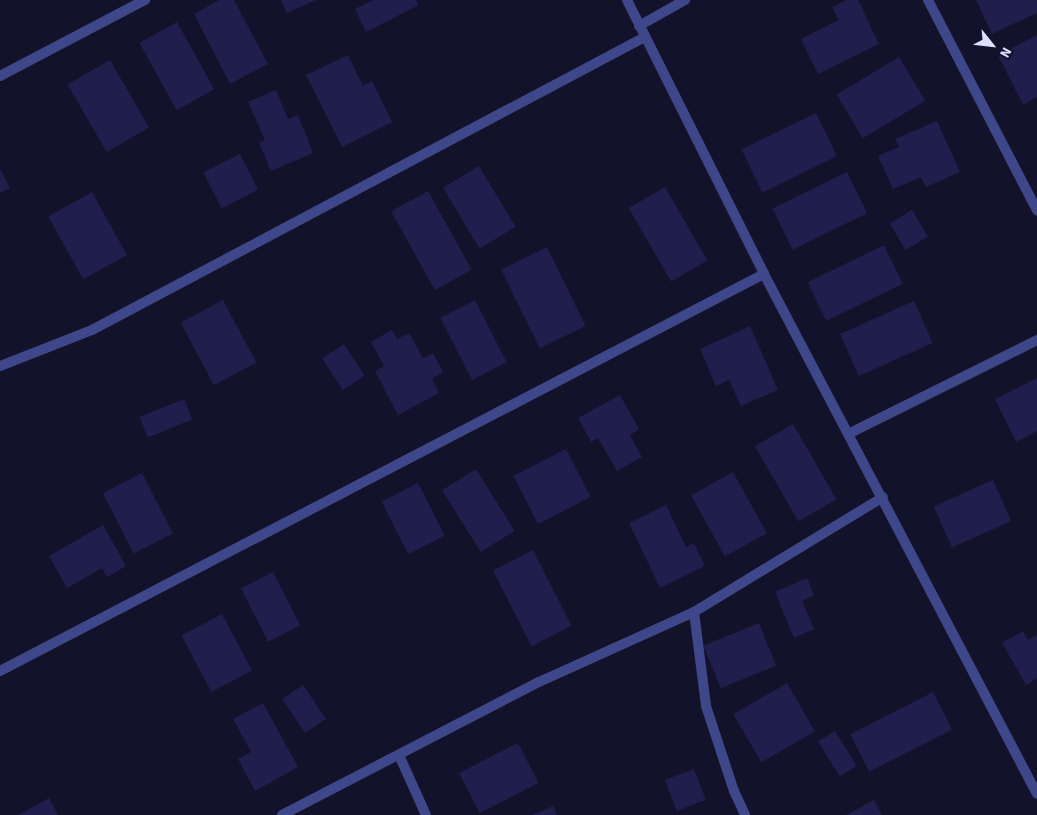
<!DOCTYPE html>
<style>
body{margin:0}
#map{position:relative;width:1037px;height:815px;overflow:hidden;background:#12122b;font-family:"Source Sans 3",sans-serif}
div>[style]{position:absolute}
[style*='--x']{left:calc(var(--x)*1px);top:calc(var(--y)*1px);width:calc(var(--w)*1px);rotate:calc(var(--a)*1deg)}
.building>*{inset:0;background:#201e4c;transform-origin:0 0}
.minor>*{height:10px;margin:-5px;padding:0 5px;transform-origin:5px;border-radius:5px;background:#3e4789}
span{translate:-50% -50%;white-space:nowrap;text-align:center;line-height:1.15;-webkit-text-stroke:5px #12122b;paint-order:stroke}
.north{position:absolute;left:967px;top:20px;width:50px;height:50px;-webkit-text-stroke:4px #12122b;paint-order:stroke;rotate:119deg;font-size:14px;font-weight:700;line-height:20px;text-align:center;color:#dddffe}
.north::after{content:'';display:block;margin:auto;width:18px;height:22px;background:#dddffe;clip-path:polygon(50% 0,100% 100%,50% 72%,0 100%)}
</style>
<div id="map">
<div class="building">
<i style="clip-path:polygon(219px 0,234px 0,268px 64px,230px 84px,194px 14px)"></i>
<i style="clip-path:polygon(281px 0,316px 0,287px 13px)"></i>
<i style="clip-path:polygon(373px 0,416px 0,419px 5px,366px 32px,355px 9px)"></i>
<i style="clip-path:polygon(847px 0,858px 0,879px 44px,818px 74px,801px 39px,839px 20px,832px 7px)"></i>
<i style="clip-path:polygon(976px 0,1037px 0,1037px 13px,992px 34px)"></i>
<i style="left:177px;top:22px;width:77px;height:43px;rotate:61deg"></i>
<i style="clip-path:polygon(1037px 35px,1037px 97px,1023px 105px,998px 55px)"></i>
<i style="clip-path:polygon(348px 55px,363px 86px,372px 81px,392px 122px,342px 147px,306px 75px)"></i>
<i style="left:899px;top:57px;width:51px;height:73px;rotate:59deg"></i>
<i style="left:110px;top:60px;width:78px;height:49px;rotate:60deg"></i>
<i style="clip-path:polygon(276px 90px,288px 119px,298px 115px,313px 153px,271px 171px,259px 143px,265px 140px,248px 102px)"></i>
<i style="left:816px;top:113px;width:48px;height:83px;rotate:64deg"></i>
<i style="clip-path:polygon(937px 121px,960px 172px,926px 187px,921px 177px,893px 189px,878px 156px,899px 147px,895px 139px)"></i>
<i style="left:240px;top:154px;width:40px;height:41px;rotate:63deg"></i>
<i style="left:479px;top:166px;width:71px;height:42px;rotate:59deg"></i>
<i style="clip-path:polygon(0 169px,10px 188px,0 193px)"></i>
<i style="left:847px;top:172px;width:46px;height:83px;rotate:64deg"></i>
<i style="left:665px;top:187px;width:85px;height:42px;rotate:60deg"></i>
<i style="left:428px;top:191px;width:90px;height:42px;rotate:61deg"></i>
<i style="left:92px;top:192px;width:72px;height:50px;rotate:61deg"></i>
<i style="left:912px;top:210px;width:31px;height:26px;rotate:59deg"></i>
<i style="left:884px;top:245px;width:43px;height:85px;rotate:64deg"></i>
<i style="left:547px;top:247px;width:88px;height:51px;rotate:64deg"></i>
<i style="left:223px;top:300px;width:71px;height:48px;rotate:62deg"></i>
<i style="left:475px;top:300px;width:70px;height:39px;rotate:63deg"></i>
<i style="left:914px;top:301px;width:46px;height:81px;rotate:66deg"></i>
<i style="clip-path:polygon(750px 326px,778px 390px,741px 406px,729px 380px,716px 386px,700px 349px)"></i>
<i style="clip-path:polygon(392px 330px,397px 339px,409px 333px,423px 358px,433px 353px,443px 372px,432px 379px,439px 393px,398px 415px,375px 371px,384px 366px,371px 342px)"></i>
<i style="left:344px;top:344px;width:38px;height:26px;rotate:57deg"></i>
<i style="clip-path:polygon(1037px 378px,1037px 431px,1016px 442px,995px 399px)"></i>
<i style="clip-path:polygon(620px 395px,639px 429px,630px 435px,642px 457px,617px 471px,598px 438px,591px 442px,578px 418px)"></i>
<i style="left:184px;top:399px;width:22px;height:48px;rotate:68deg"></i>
<i style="left:793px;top:424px;width:87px;height:44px;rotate:60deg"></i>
<i style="left:566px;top:449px;width:54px;height:59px;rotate:63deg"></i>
<i style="left:476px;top:469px;width:73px;height:40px;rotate:58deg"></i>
<i style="left:733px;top:472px;width:70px;height:48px;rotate:61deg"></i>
<i style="left:142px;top:473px;width:68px;height:44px;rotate:63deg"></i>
<i style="left:993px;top:480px;width:45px;height:65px;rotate:66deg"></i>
<i style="left:418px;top:483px;width:59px;height:41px;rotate:63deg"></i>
<i style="clip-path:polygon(666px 505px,686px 547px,694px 543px,705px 566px,660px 588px,629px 523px)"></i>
<i style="clip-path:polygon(103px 525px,126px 566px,107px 577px,102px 568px,67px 588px,49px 556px)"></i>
<i style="left:533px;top:550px;width:85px;height:45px;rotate:63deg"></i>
<i style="left:273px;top:572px;width:60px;height:36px;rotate:63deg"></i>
<i style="clip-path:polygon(807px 578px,814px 595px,802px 601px,814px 629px,794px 638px,775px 592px)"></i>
<i style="left:222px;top:614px;width:64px;height:46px;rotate:62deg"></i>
<i style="left:759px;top:623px;width:46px;height:60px;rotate:68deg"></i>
<i style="clip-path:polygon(1023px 631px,1028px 640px,1037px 635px,1037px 678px,1026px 685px,1002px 643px)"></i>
<i style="left:787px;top:683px;width:56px;height:62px;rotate:60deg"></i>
<i style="left:303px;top:685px;width:41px;height:25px;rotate:56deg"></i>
<i style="left:933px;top:692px;width:42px;height:93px;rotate:63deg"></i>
<i style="clip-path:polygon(263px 703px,298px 767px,255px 791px,238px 759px,251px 752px,233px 719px)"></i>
<i style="left:835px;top:731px;width:41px;height:20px;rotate:58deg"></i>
<i style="left:518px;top:743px;width:45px;height:66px;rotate:63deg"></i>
<i style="left:694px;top:769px;width:33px;height:31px;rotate:69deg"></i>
<i style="clip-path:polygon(49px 798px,58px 815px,18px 815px)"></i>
<i style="clip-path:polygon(874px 800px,882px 815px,846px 815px)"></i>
<i style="clip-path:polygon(553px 806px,557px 815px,532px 815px)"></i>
</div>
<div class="minor">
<i style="--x:627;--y:0;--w:306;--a:63.4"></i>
<i style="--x:764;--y:274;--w:587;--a:62.3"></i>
<i style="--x:928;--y:0;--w:237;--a:62.6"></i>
<i style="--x:639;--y:26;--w:53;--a:-29.5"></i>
<i style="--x:0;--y:76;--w:164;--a:-27.7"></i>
<i style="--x:0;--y:366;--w:99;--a:-21.4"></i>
<i style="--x:92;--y:330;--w:626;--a:-27.92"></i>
<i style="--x:850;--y:433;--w:209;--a:-26.4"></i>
<i style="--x:694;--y:612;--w:95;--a:82.7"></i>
<i style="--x:706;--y:706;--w:89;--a:71.8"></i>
<i style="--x:734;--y:791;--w:26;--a:65"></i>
<i style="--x:0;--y:671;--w:861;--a:-27.46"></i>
<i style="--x:399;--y:755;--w:66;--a:65.8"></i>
<i style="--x:282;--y:815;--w:289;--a:-27.4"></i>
<i style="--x:539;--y:682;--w:170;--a:-24.3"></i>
<i style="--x:694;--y:612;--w:221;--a:-31.3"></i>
</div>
<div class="north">N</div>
</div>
